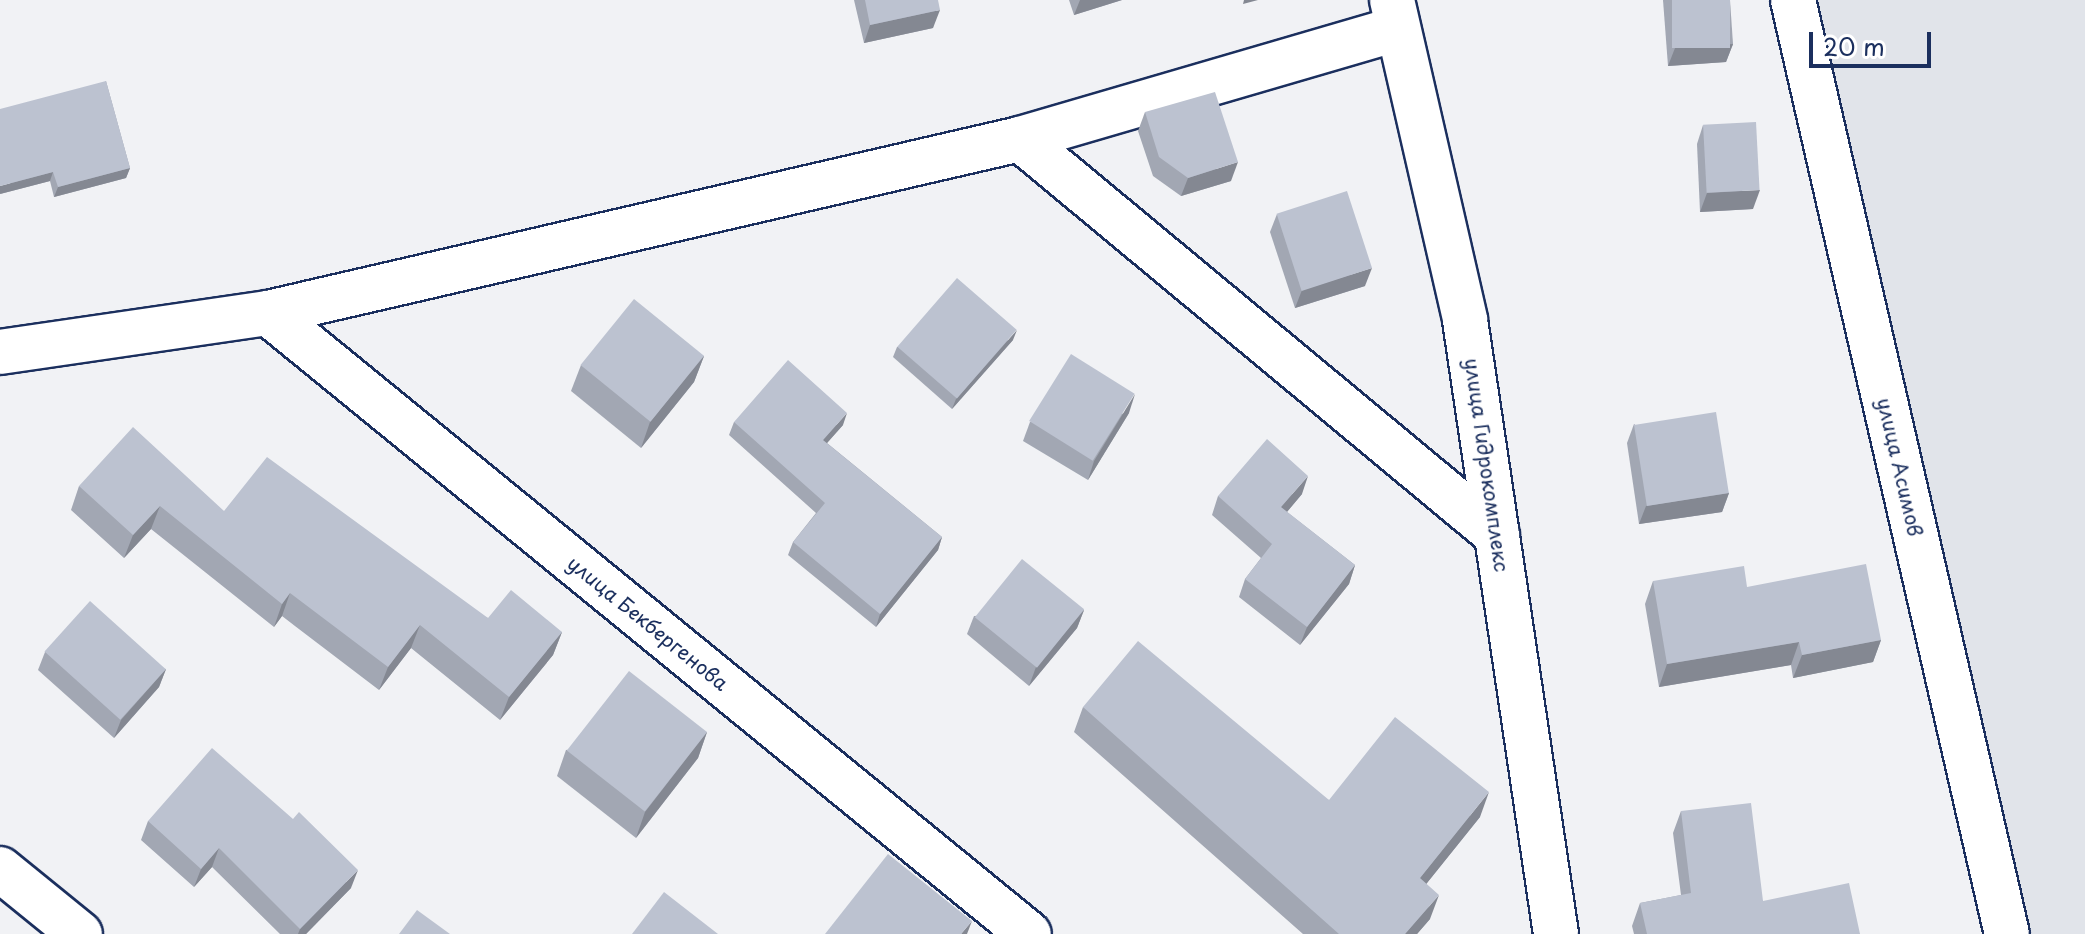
<!DOCTYPE html>
<meta charset="utf-8">
<style>
body{margin:0}
#map{position:relative;width:2085px;height:934px;overflow:hidden;background:#f1f2f5;font-family:"Playpen Sans",sans-serif}
div>[style]{position:absolute}
[style*='--x']{left:calc(var(--x)*1px);top:calc(var(--y)*1px);width:calc(var(--w)*1px);rotate:calc(var(--a)*1deg)}
.built>*{inset:0;background:#e1e4ea}
.roads{filter:drop-shadow(2px 0 #1b2f5e) drop-shadow(-2px 0 #1b2f5e) drop-shadow(0 2px #1b2f5e) drop-shadow(0 -2px #1b2f5e)}
.minor>*{height:44px;margin:-22px;padding:0 22px;transform-origin:22px;border-radius:22px;background:#fff}
.wall>*{inset:0;background:#a2a7b3}
.shaded-wall>*{inset:0;background:#848892}
.building>*{inset:0;background:#bcc2d0;transform-origin:0 0}
span{translate:-50% -50%;white-space:nowrap;text-align:center;line-height:1.15;-webkit-text-stroke:7px #fff;paint-order:stroke}
.street-label{font-size:20px;color:#1b2f5e}
.scale{position:absolute;left:1809px;top:32px;width:122px;height:36px;box-sizing:border-box;border:4px solid #1b2f5e;border-top:0;padding-left:10px;font-size:24px;line-height:28px;white-space:nowrap;color:#1b2f5e;-webkit-text-stroke:6px #fff;paint-order:stroke}
</style>
<div id="map">
<div class="built">
<i style="clip-path:polygon(1797px 0,2085px 0,2085px 934px,2015px 934px)"></i>
</div>
<div class="roads">
<div class="minor">
<i style="--x:1392;--y:0;--w:328;--a:77.1"></i>
<i style="--x:1465;--y:320;--w:621;--a:81.57"></i>
<i style="--x:1793;--y:0;--w:958;--a:77.1"></i>
<i style="--x:1020;--y:139;--w:393;--a:-16.3"></i>
<i style="--x:268;--y:313;--w:982;--a:39.22"></i>
<i style="--x:0;--y:352;--w:271;--a:-8.3"></i>
<i style="--x:268;--y:313;--w:772;--a:-13.03"></i>
<i style="--x:1020;--y:139;--w:620;--a:39.7"></i>
<i style="--x:0;--y:869;--w:103;--a:39.1"></i>
</div>
</div>
<div class="wall">
<i style="clip-path:polygon(854px 0,938px 0,933px 28px,864px 43px)"></i>
<i style="clip-path:polygon(1069px 0,1122px 0,1074px 15px)"></i>
<i style="clip-path:polygon(1663px 0,1730px 0,1733px 44px,1726px 62px,1668px 66px)"></i>
<i style="clip-path:polygon(106px 81px,130px 168px,126px 178px,54px 197px,50px 181px,0 194px)"></i>
<i style="clip-path:polygon(1145px 112px,1231px 181px,1181px 196px,1153px 176px,1138px 131px)"></i>
<i style="clip-path:polygon(1703px 125px,1753px 209px,1700px 212px,1697px 144px)"></i>
<i style="clip-path:polygon(1277px 214px,1365px 286px,1295px 308px,1270px 232px)"></i>
<i style="clip-path:polygon(1013px 340px,952px 409px,893px 357px,897px 347px)"></i>
<i style="clip-path:polygon(704px 356px,694px 382px,641px 448px,571px 391px,581px 365px)"></i>
<i style="clip-path:polygon(1129px 413px,1088px 480px,1023px 441px,1030px 422px)"></i>
<i style="clip-path:polygon(734px 422px,843px 425px,827px 443px,942px 537px,938px 550px,876px 627px,788px 555px,793px 542px,816px 513px,729px 435px)"></i>
<i style="clip-path:polygon(1634px 424px,1729px 493px,1722px 512px,1639px 524px,1627px 443px)"></i>
<i style="clip-path:polygon(79px 486px,224px 511px,488px 618px,562px 632px,553px 655px,500px 720px,411px 648px,379px 690px,282px 616px,274px 627px,151px 529px,124px 558px,71px 510px)"></i>
<i style="clip-path:polygon(1302px 494px,1287px 512px,1355px 565px,1349px 584px,1300px 645px,1239px 597px,1245px 579px,1261px 558px,1212px 515px,1218px 496px)"></i>
<i style="clip-path:polygon(1653px 581px,1747px 587px,1881px 640px,1873px 662px,1793px 678px,1791px 665px,1659px 687px,1645px 604px)"></i>
<i style="clip-path:polygon(1084px 610px,1077px 628px,1029px 686px,967px 634px,974px 616px)"></i>
<i style="clip-path:polygon(45px 652px,166px 669px,159px 687px,114px 738px,38px 670px)"></i>
<i style="clip-path:polygon(1083px 707px,1329px 800px,1480px 817px,1426px 884px,1430px 919px,1417px 934px,1303px 934px,1074px 732px)"></i>
<i style="clip-path:polygon(707px 732px,698px 758px,636px 838px,557px 776px,566px 750px)"></i>
<i style="clip-path:polygon(1681px 811px,1763px 901px,1860px 934px,1634px 934px,1632px 926px,1640px 903px,1681px 895px,1673px 833px)"></i>
<i style="clip-path:polygon(293px 819px,351px 888px,306px 934px,280px 934px,212px 867px,194px 887px,141px 840px,148px 821px)"></i>
</div>
<div class="shaded-wall">
<i style="clip-path:polygon(1080px 0,1122px 0,1074px 15px)"></i>
<i style="clip-path:polygon(1244px 0,1258px 0,1243px 4px)"></i>
<i style="clip-path:polygon(940px 10px,933px 28px,864px 43px,870px 25px)"></i>
<i style="clip-path:polygon(1733px 44px,1726px 62px,1668px 66px,1675px 48px)"></i>
<i style="clip-path:polygon(1238px 162px,1231px 181px,1181px 196px,1188px 178px)"></i>
<i style="clip-path:polygon(130px 168px,126px 178px,54px 197px,58px 187px)"></i>
<i style="clip-path:polygon(53px 172px,50px 181px,0 194px,0 186px)"></i>
<i style="clip-path:polygon(1760px 190px,1753px 209px,1700px 212px,1707px 193px)"></i>
<i style="clip-path:polygon(1372px 268px,1365px 286px,1295px 308px,1302px 290px)"></i>
<i style="clip-path:polygon(1017px 330px,1013px 340px,952px 409px,956px 399px)"></i>
<i style="clip-path:polygon(704px 356px,694px 382px,641px 448px,650px 422px)"></i>
<i style="clip-path:polygon(1135px 394px,1129px 413px,1088px 480px,1094px 461px)"></i>
<i style="clip-path:polygon(847px 413px,843px 425px,819px 452px,823px 440px)"></i>
<i style="clip-path:polygon(1308px 476px,1302px 494px,1275px 526px,1281px 507px)"></i>
<i style="clip-path:polygon(1729px 493px,1722px 512px,1639px 524px,1646px 506px)"></i>
<i style="clip-path:polygon(160px 506px,151px 529px,124px 558px,133px 535px)"></i>
<i style="clip-path:polygon(942px 537px,938px 550px,876px 627px,880px 614px)"></i>
<i style="clip-path:polygon(1355px 565px,1349px 584px,1300px 645px,1307px 627px)"></i>
<i style="clip-path:polygon(290px 593px,282px 616px,274px 627px,282px 604px)"></i>
<i style="clip-path:polygon(1084px 610px,1077px 628px,1029px 686px,1036px 667px)"></i>
<i style="clip-path:polygon(420px 625px,411px 648px,379px 690px,388px 667px)"></i>
<i style="clip-path:polygon(562px 632px,553px 655px,500px 720px,509px 697px)"></i>
<i style="clip-path:polygon(1881px 640px,1873px 662px,1793px 678px,1802px 655px)"></i>
<i style="clip-path:polygon(1799px 642px,1791px 665px,1659px 687px,1667px 664px)"></i>
<i style="clip-path:polygon(166px 669px,159px 687px,114px 738px,121px 720px)"></i>
<i style="clip-path:polygon(707px 732px,698px 758px,636px 838px,645px 812px)"></i>
<i style="clip-path:polygon(1489px 792px,1480px 817px,1411px 903px,1420px 878px)"></i>
<i style="clip-path:polygon(219px 848px,212px 867px,194px 887px,201px 869px)"></i>
<i style="clip-path:polygon(358px 870px,351px 888px,306px 934px,298px 934px,300px 929px)"></i>
<i style="clip-path:polygon(1439px 895px,1430px 919px,1417px 934px,1405px 934px)"></i>
<i style="clip-path:polygon(972px 921px,967px 934px,961px 934px)"></i>
</div>
<div class="building">
<i style="clip-path:polygon(865px 0,938px 0,940px 10px,870px 25px)"></i>
<i style="left:1672px;top:0;width:58px;height:48px"></i>
<i style="clip-path:polygon(106px 81px,130px 168px,58px 187px,53px 172px,0 186px,0 109px)"></i>
<i style="clip-path:polygon(1215px 92px,1238px 162px,1188px 178px,1159px 157px,1145px 112px)"></i>
<i style="left:1756px;top:122px;width:68px;height:53px;rotate:87deg"></i>
<i style="left:1347px;top:191px;width:81px;height:74px;rotate:72deg"></i>
<i style="left:957px;top:278px;width:79px;height:91px;rotate:41deg"></i>
<i style="left:634px;top:299px;width:90px;height:85px;rotate:39deg"></i>
<i style="left:1071px;top:354px;width:75px;height:79px;rotate:32deg"></i>
<i style="clip-path:polygon(788px 360px,847px 413px,823px 440px,942px 537px,880px 614px,793px 542px,825px 503px,734px 422px)"></i>
<i style="left:1716px;top:412px;width:82px;height:83px;rotate:81deg"></i>
<i style="clip-path:polygon(133px 427px,224px 511px,267px 457px,488px 618px,511px 590px,562px 632px,509px 697px,420px 625px,388px 667px,290px 593px,282px 604px,160px 506px,133px 535px,79px 486px)"></i>
<i style="clip-path:polygon(1267px 439px,1308px 476px,1281px 507px,1355px 565px,1307px 627px,1245px 579px,1272px 544px,1218px 496px)"></i>
<i style="left:1022px;top:559px;width:80px;height:75px;rotate:39deg"></i>
<i style="clip-path:polygon(1866px 564px,1881px 640px,1802px 655px,1799px 642px,1667px 664px,1653px 581px,1744px 566px,1747px 587px)"></i>
<i style="left:90px;top:601px;width:102px;height:68px;rotate:42deg"></i>
<i style="clip-path:polygon(1138px 641px,1329px 800px,1395px 717px,1489px 792px,1420px 878px,1439px 895px,1405px 934px,1339px 934px,1083px 707px)"></i>
<i style="left:629px;top:671px;width:99px;height:101px;rotate:38deg"></i>
<i style="clip-path:polygon(212px 748px,293px 819px,299px 812px,358px 870px,300px 929px,219px 848px,201px 869px,148px 821px)"></i>
<i style="clip-path:polygon(1751px 803px,1763px 901px,1849px 883px,1860px 934px,1647px 934px,1640px 903px,1691px 893px,1681px 811px)"></i>
<i style="clip-path:polygon(888px 854px,972px 921px,961px 934px,825px 934px)"></i>
<i style="clip-path:polygon(664px 892px,718px 934px,632px 934px)"></i>
<i style="clip-path:polygon(417px 910px,450px 934px,399px 934px)"></i>
</div>
<div class="street-label">
<span style="left:1487px;top:465px;rotate:82deg">улица Гидрокомплекс</span>
<span style="left:1900px;top:467px;rotate:77deg">улица Асимов</span>
<span style="left:648px;top:623px;rotate:39deg">улица Бекбергенова</span>
</div>
<div class="scale">20 m</div>
</div>
